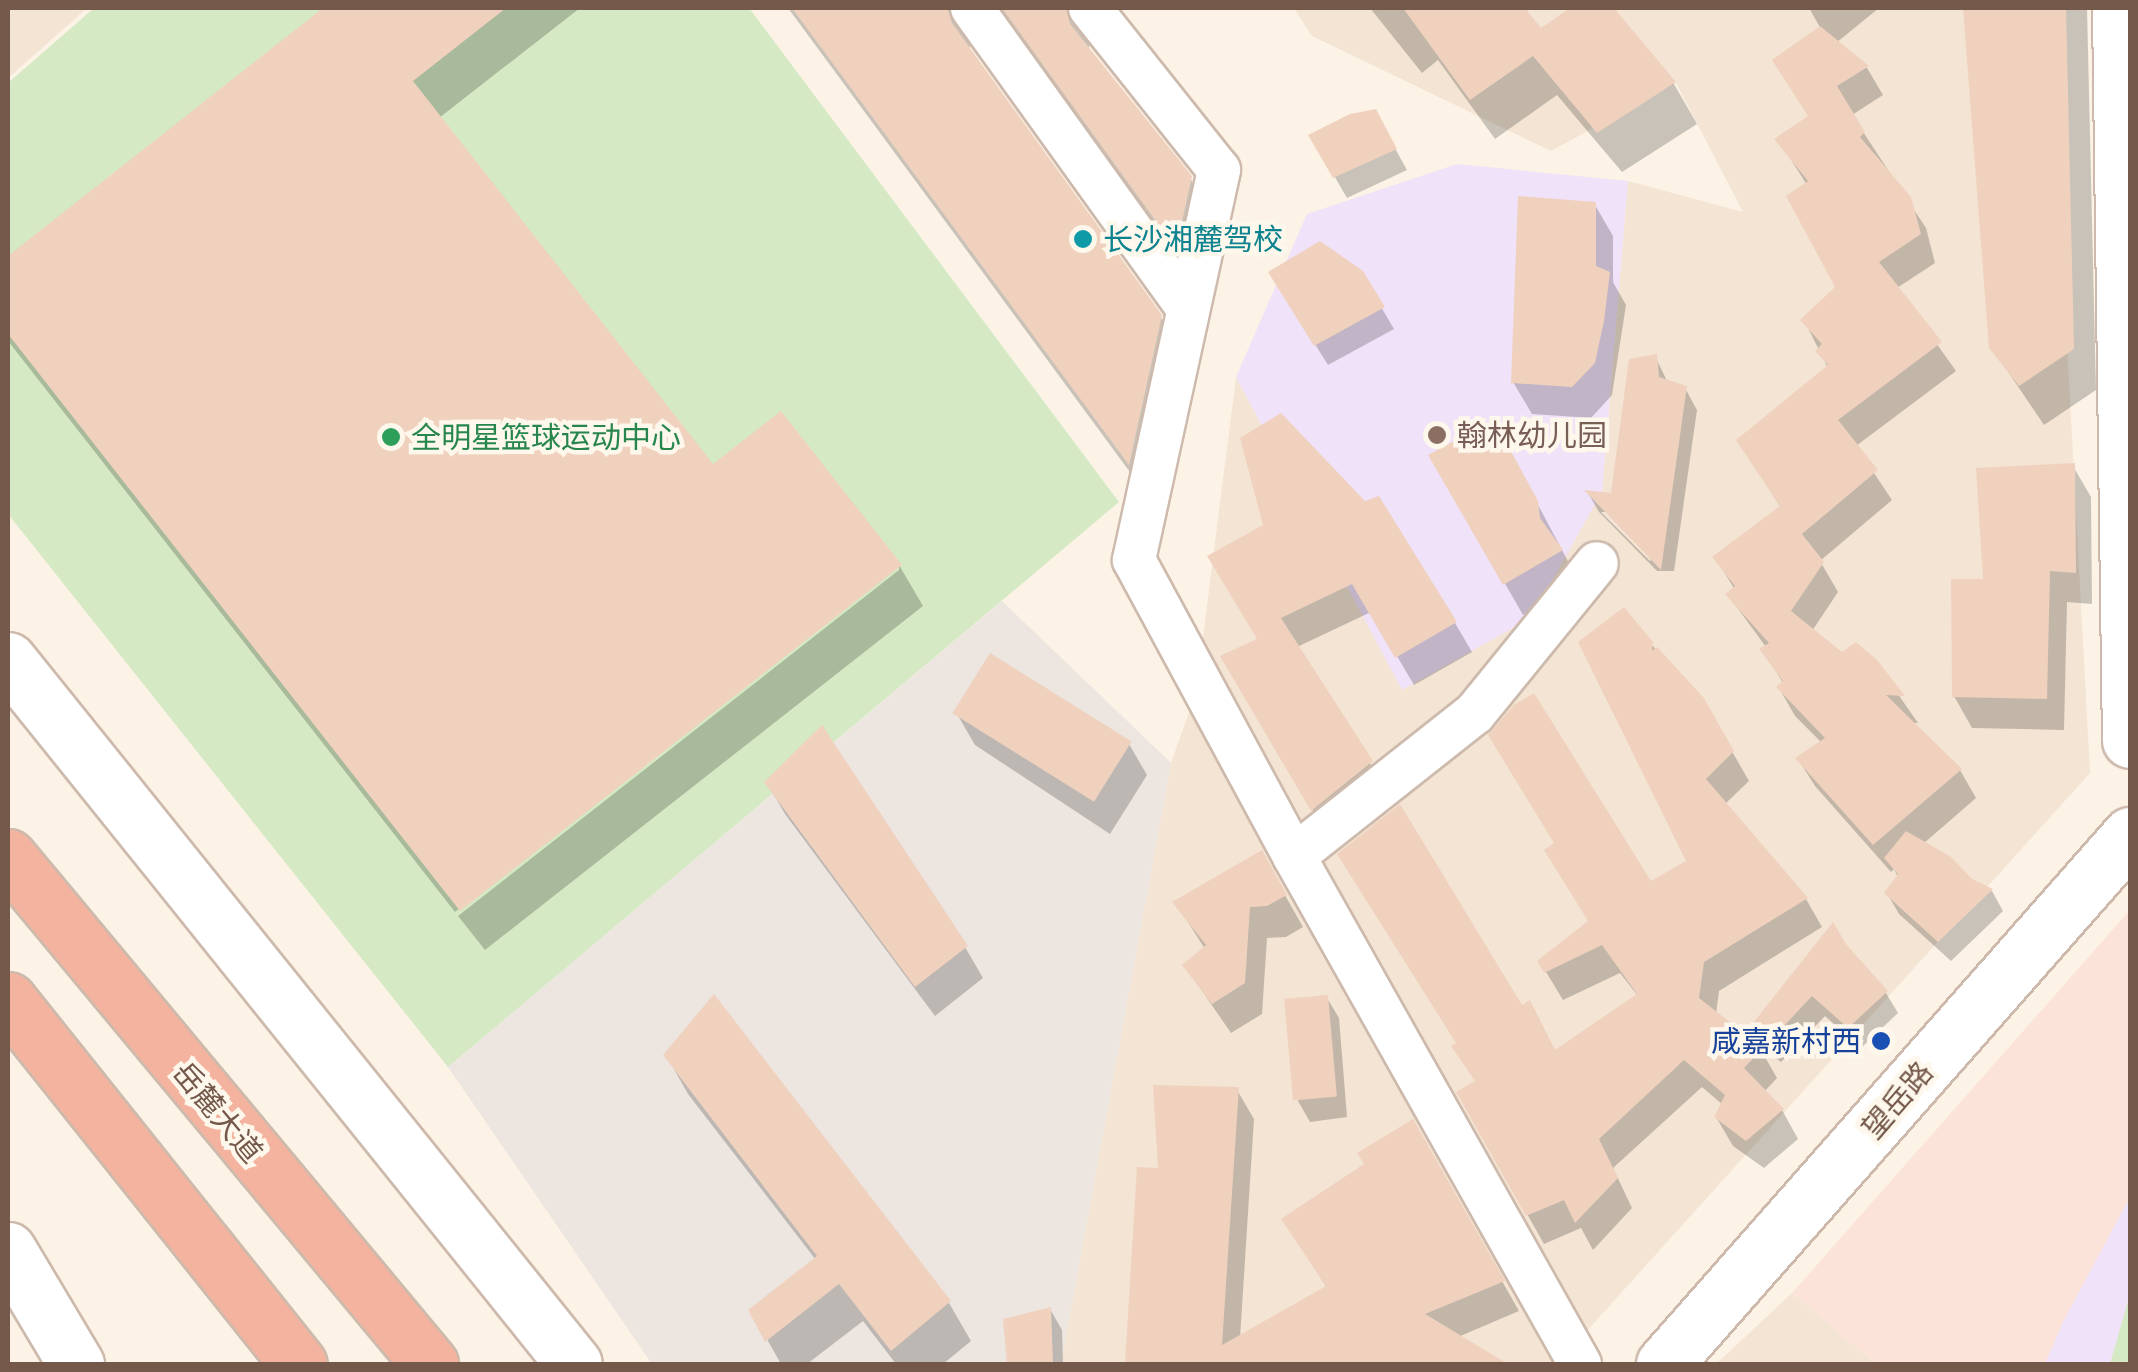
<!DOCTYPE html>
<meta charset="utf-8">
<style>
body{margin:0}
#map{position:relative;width:2138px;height:1372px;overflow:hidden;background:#fcf3e6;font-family:"Open Sans","Noto Sans SC",sans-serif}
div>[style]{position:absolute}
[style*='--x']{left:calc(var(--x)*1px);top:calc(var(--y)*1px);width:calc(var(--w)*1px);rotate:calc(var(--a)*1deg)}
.residential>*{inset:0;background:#f3e4d4}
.commercial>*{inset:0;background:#fce3da}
.industrial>*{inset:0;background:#ece5e0}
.education>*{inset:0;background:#f0e2f8}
.green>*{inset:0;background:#d4e9c4}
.shadow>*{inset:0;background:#0003}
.building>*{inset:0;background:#f0d1be;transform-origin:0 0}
.roads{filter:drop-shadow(2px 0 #cdbaac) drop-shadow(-2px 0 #cdbaac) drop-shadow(0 2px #cdbaac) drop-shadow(0 -2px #cdbaac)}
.street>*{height:42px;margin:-21px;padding:0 21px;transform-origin:21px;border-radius:21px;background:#fff}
.secondary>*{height:55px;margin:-27.5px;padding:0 27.5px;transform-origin:27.5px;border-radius:27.5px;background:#fff}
.highway>*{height:55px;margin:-27.5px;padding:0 27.5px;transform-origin:27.5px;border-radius:27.5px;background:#f4b39e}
.dots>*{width:28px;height:28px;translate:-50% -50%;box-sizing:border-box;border:5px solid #fef7ec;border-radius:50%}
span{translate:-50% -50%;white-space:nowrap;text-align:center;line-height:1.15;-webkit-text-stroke:9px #fef7ec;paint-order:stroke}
.culture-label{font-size:30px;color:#0d838f}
.left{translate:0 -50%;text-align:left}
.education-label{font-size:30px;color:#785e54}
.leisure-label{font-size:30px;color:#27864d}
.transit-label{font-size:30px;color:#164399}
.right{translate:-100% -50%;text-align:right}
.street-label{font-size:30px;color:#74594b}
.frame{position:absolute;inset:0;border:10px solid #74594b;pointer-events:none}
</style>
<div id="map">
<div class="residential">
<i style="clip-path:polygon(8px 8px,87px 8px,8px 78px)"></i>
<i style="clip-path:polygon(1294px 8px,2049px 8px,2090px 773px,1557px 1364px,1061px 1364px,1171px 763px,1196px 693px,1236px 377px,1403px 690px,1602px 492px,1628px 181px,1743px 212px,1676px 83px,1551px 151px,1312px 36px)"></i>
<i style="clip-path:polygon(1792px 1293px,1876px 1364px,1716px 1364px)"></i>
</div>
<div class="commercial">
<i style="clip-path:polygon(2130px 910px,2130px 1197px,2063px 1322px,2045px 1364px,1876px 1364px,1792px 1293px)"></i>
</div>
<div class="industrial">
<i style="clip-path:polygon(1002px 601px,1171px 763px,1061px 1364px,652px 1364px,448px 1067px)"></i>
</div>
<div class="education">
<i style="clip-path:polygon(1457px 164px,1628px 181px,1602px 492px,1531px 618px,1402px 690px,1236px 377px,1307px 214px)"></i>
<i style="clip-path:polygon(2130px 1197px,2130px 1364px,2045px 1364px,2063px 1322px)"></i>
</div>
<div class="green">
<i style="clip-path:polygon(94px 8px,749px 8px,1119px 502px,448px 1067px,8px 514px,8px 83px)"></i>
<i style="clip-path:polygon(2130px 1294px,2130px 1364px,2110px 1364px)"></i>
</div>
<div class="shadow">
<i style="clip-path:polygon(327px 8px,580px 8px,439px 118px,713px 467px,898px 564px,455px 912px,8px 341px,8px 259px)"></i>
<i style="clip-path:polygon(788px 8px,1107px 8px,1088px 49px,1190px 178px,1214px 219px,1199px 285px,1018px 34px,995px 22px,972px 38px,969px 51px,1160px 316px,1184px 357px,1152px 502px)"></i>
<i style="clip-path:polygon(1370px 8px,1522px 8px,1541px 31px,1574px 8px,1611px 8px,1674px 84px,1697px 124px,1622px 172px,1557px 95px,1495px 139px,1438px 60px,1422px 73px)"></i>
<i style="clip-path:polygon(1809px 8px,1879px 8px,1836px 43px,1867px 68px,1883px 95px,1852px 115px,1926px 228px,1935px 263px,1897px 288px,1956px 371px,1856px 446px,1892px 500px,1820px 561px,1838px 592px,1812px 631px,1842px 655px,1875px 661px,1918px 723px,1911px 723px,1960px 770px,1976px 798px,1923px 844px,1970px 881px,1992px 891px,2003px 911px,1951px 961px,1899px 914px,1887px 893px,1898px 877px,1894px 869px,1891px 872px,1815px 786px,1798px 759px,1822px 743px,1795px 716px,1779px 688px,1783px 683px,1763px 650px,1766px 647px,1728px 595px,1735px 590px,1715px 557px,1781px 508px,1739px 441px,1828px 368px,1804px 320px,1838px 288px,1807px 185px,1778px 139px,1810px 118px,1821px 29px)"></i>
<i style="clip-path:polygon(1966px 8px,2087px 8px,2096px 390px,2044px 425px,1992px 348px)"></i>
<i style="clip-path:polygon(1375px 112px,1407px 170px,1347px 198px,1311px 136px)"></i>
<i style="clip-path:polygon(1595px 205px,1613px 236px,1613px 282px,1626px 305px,1612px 395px,1591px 418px,1532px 414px,1513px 382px)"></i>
<i style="clip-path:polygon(1361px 273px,1394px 329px,1328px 365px,1283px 293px)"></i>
<i style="clip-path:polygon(evenodd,1655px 356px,1668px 383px,1685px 388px,1697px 410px,1674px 571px,1657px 571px,1599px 512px,1588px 493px,1614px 496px,1655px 356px,1601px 512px,1608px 512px,1653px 558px,1650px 561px,1601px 512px)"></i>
<i style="clip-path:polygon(1511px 454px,1579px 582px,1523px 615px,1432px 456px)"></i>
<i style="clip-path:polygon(2073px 466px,2091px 497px,2092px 604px,2067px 602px,2064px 730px,1972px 728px,1954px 696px,1985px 582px)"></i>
<i style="clip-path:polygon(1266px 526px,1455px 623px,1472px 652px,1414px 685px,1371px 612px,1297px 647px,1388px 792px,1329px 838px,1223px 657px,1260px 640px)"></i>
<i style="clip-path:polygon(899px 565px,923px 606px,485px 950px,458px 916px,899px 570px)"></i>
<i style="clip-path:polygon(1581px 642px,1651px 644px,1702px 699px,1749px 781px,1724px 805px,1806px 899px,1822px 927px,1719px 991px,1716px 1014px,1761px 1050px,1777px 1078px,1764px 1092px,1782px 1110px,1798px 1139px,1764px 1168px,1733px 1146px,1716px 1117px,1723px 1105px,1702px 1087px,1613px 1168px,1632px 1208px,1593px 1250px,1581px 1228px,1544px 1244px,1459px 1093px,1476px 1083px,1521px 1008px,1556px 1053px,1638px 996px,1620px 973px,1563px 1000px,1540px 962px,1650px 884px,1689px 862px)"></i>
<i style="clip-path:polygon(957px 714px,1129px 744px,1147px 775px,1110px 834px,975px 745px)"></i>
<i style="clip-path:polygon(767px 783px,965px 947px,983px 978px,935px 1016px,785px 814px)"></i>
<i style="clip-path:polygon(1261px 853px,1303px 927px,1286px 937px,1267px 938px,1262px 1014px,1231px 1033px,1185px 966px,1205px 949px,1176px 903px)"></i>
<i style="clip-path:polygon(1844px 946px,1886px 993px,1898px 1013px,1861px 1048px,1825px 1016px,1781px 1062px,1765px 1048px,1753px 1027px)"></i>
<i style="clip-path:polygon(1327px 998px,1339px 1018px,1347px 1117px,1310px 1122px,1298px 1101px)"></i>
<i style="clip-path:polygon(666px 1055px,949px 1303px,971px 1341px,943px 1364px,896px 1364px,863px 1321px,807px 1364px,781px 1364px,751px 1311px,816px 1260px,688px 1094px)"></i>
<i style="clip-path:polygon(1237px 1090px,1254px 1119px,1240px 1338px,1327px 1288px,1284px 1220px,1367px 1165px,1412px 1122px,1519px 1311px,1458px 1337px,1502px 1364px,1127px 1364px,1139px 1169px,1161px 1170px)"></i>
<i style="clip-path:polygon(1050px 1309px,1062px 1330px,1063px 1364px,1010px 1364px,1005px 1320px)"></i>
</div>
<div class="building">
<i style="clip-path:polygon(323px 8px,506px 8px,413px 81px,713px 464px,781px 411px,902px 565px,460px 911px,8px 334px,8px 256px)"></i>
<i style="clip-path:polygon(792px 8px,947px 8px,952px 23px,1162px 315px,1129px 465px)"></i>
<i style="clip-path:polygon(1002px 8px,1066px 8px,1070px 24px,1192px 176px,1176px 249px)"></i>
<i style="clip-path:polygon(1403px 8px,1525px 8px,1541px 28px,1570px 8px,1614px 8px,1676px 82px,1597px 133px,1533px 56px,1470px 100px)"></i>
<i style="clip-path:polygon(1963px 8px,2066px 8px,2074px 349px,2019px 386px,1989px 348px)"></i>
<i style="clip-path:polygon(1820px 26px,1869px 66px,1837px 86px,1865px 132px,1860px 137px,1911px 197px,1921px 234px,1879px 262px,1942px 342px,1838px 420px,1878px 470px,1802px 534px,1824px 562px,1791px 611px,1842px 652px,1856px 642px,1877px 660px,1905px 696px,1886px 695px,1962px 769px,1873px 845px,1795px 758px,1825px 738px,1776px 687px,1783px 681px,1759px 649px,1769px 643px,1725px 594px,1735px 586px,1712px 557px,1780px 506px,1736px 440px,1828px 365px,1815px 351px,1822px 344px,1800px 320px,1835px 287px,1786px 196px,1808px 181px,1774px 139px,1808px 116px,1772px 60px)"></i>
<i style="clip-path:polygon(1376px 109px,1397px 149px,1333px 178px,1308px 135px,1350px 114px)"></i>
<i style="clip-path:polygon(1518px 196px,1596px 202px,1596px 266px,1610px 272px,1604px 321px,1595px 363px,1572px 387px,1511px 383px)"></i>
<i style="clip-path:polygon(1320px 241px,1363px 271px,1385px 307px,1314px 346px,1268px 272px)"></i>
<i style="clip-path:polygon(1657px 354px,1659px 377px,1687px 386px,1661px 570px,1584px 490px,1611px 493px,1629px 359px)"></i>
<i style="clip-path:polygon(1281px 413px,1365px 501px,1379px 496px,1457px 622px,1395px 658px,1352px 584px,1281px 618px,1373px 761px,1311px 811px,1220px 656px,1257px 639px,1207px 556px,1263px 525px,1240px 438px)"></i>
<i style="clip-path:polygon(1494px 420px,1538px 501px,1540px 518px,1563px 550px,1503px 585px,1428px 455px)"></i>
<i style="clip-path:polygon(2075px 463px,2076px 573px,2050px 571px,2047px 699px,1952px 697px,1951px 579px,1983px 579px,1976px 468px)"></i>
<i style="clip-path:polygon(1624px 607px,1653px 642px,1652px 651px,1657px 647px,1704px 698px,1734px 751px,1706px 779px,1808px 898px,1704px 962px,1699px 998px,1763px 1048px,1744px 1068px,1784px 1109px,1746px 1141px,1714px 1117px,1725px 1095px,1684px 1060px,1599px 1139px,1618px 1178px,1575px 1223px,1564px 1200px,1526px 1216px,1456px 1092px,1475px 1081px,1451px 1046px,1456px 1043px,1337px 854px,1400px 804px,1522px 1005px,1530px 1000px,1555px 1050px,1637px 994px,1602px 945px,1544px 973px,1537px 961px,1588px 921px,1544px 850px,1554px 843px,1488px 735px,1514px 705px,1534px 693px,1651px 881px,1686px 861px,1578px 642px)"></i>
<i style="left:990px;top:653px;width:167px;height:71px;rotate:32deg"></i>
<i style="clip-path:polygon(822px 725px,968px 946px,915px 987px,764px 782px)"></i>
<i style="clip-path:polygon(1906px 831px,1951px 857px,1972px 879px,1993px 889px,1938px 942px,1884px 893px,1898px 874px,1884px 858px)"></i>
<i style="clip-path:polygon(1262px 850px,1287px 895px,1267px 906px,1250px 907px,1245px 983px,1212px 1004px,1182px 965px,1206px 945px,1172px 902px)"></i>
<i style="clip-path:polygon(1833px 922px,1846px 944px,1888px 991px,1848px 1028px,1812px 996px,1768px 1043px,1750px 1027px)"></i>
<i style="clip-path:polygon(714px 994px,951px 1301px,891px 1351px,839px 1284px,765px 1342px,748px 1310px,817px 1256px,663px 1055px)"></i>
<i style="left:1328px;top:995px;width:102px;height:44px;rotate:85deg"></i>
<i style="clip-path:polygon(1153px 1085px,1239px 1087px,1222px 1345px,1326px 1286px,1281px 1219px,1364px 1164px,1357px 1153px,1413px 1119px,1505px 1281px,1425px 1314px,1508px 1364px,1125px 1364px,1137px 1167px,1158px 1168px)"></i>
<i style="clip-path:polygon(1051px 1307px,1053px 1364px,1007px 1364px,1003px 1319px)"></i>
</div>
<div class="roads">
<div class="street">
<i style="--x:972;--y:8;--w:368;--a:54.3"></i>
<i style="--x:1090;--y:8;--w:207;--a:51.5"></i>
<i style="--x:1219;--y:170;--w:399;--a:102.3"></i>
<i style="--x:1134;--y:560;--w:336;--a:61.6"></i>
<i style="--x:1580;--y:1364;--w:583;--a:-119.38"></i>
<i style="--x:1294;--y:856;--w:231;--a:-38.3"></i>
<i style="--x:1475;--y:713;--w:193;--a:-50.9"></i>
</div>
<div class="secondary">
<i style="--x:2120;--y:8;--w:732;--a:89.22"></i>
<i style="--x:8;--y:660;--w:903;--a:51.2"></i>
<i style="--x:8;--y:1250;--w:133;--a:59.2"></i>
<i style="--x:1664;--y:1364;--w:705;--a:-48.62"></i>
</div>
<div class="highway">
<i style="--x:8;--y:857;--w:660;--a:50.23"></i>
<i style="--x:8;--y:1000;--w:466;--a:51.4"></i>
</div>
</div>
<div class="dots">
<i style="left:1083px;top:239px;background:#0f9aa8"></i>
<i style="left:1437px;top:435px;background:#8d6e63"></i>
<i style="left:391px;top:437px;background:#2e9e5b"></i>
<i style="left:1881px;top:1041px;background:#1a4fb4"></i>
</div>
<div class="culture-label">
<span class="left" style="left:1103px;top:239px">长沙湘麓驾校</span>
</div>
<div class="education-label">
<span class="left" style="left:1457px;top:435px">翰林幼儿园</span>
</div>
<div class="leisure-label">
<span class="left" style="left:411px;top:437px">全明星篮球运动中心</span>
</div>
<div class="transit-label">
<span class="right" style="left:1861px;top:1041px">咸嘉新村西</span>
</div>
<div class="street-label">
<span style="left:1897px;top:1100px;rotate:-49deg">望岳路</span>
<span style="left:218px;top:1112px;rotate:50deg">岳麓大道</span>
</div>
<div class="frame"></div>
</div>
